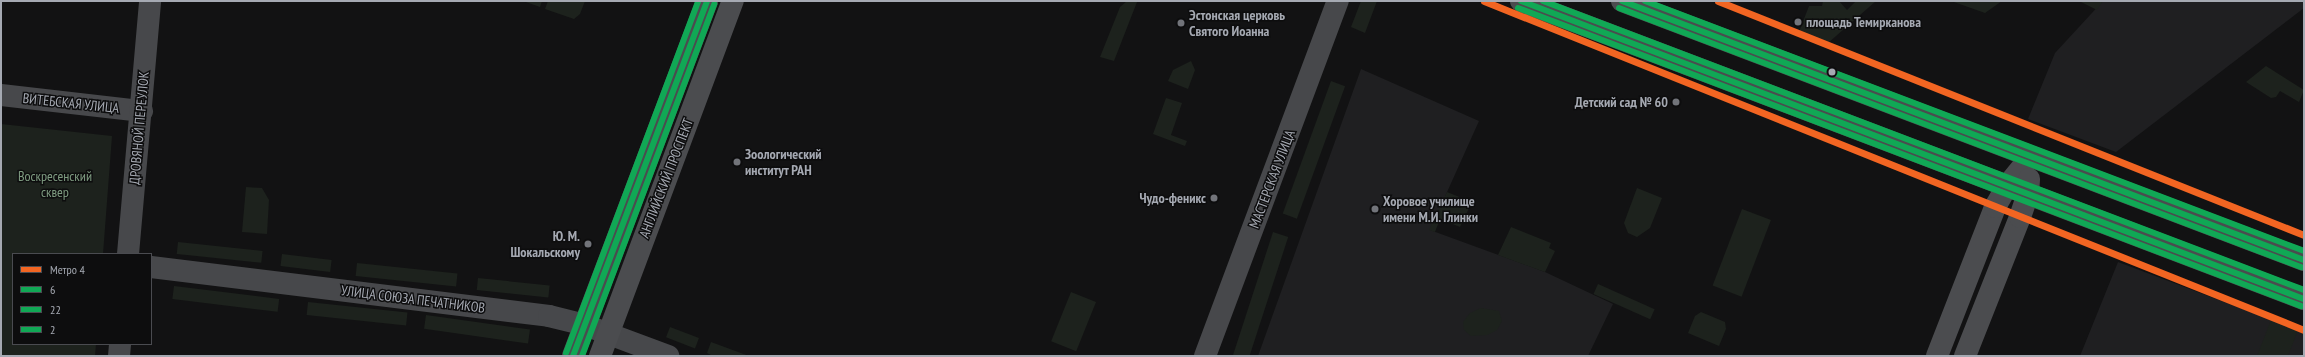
<!DOCTYPE html>
<meta charset="utf-8">
<style>
body{margin:0}
#map{position:relative;width:2305px;height:357px;overflow:hidden;background:#121213;font-family:"PT Sans Narrow",sans-serif}
div>[style]{position:absolute}
[style*='--x']{left:calc(var(--x)*1px);top:calc(var(--y)*1px);width:calc(var(--w)*1px);rotate:calc(var(--a)*1deg)}
.built>*{inset:0;background:#1f1f21}
.green>*{inset:0;background:#1d221d;transform-origin:0 0}
.minor>*{height:22px;margin:-11px;padding:0 11px;transform-origin:11px;border-radius:11px;background:#47484b}
.secondary>*{height:22px;margin:-11px;padding:0 11px;transform-origin:11px;border-radius:11px;background:#4b4c4f}
.bus-1>*{height:6px;margin:-3px;padding:0 3px;transform-origin:3px;border-radius:3px;background:#10a855}
.bus-2>*{height:6px;margin:-3px;padding:0 3px;transform-origin:3px;border-radius:3px;background:#10a855}
.bus-3>*{height:6px;margin:-3px;padding:0 3px;transform-origin:3px;border-radius:3px;background:#10a855}
.metro-1>*{height:7px;margin:-3.5px;padding:0 3.5px;transform-origin:3.5px;border-radius:3.5px;background:#f26522}
.dots>*{width:11px;height:11px;translate:-50% -50%;box-sizing:border-box;border:2px solid #0d0d0e;border-radius:50%}
span{translate:-50% -50%;white-space:nowrap;text-align:center;line-height:1.15;-webkit-text-stroke:3px #0d0d0e;paint-order:stroke}
.poi-label{font-size:14px;color:#a5a9b2;font-weight:700}
.left{translate:0 -50%;text-align:left}
.right{translate:-100% -50%;text-align:right}
.street-label{font-size:14px;color:#a5a9b2}
.park-label{font-size:14px;color:#7e9b80}
.frame{position:absolute;inset:0;border:2px solid #a5a9b2;pointer-events:none}
.legend{position:absolute;left:12px;top:253px;width:140px;height:92px;box-sizing:border-box;background:#0d0d0e;border:1px solid #4a4b50;margin:0;padding:5px 7px;list-style:none;font-size:12px;color:#a5a9b2}
.legend li{display:flex;align-items:center;gap:8px;height:20px}
.legend b{width:20px;border:1px solid #4a4b50}
</style>
<div id="map">
<div class="built">
<i style="clip-path:polygon(2103px 1px,2304px 1px,2304px 8px,2116px 152px,2028px 119px,2055px 53px)"></i>
<i style="clip-path:polygon(1361px 69px,1479px 121px,1430px 230px,1545px 272px,1613px 304px,1588px 356px,1258px 356px)"></i>
<i style="clip-path:polygon(2118px 262px,2304px 332px,2304px 356px,2080px 356px)"></i>
</div>
<div class="green">
<i style="clip-path:polygon(523px 1px,542px 1px,540px 7px)"></i>
<i style="clip-path:polygon(548px 1px,585px 1px,580px 14px,574px 19px,545px 9px)"></i>
<i style="clip-path:polygon(1127px 1px,1137px 2px,1114px 61px,1100px 57px,1120px 7px)"></i>
<i style="clip-path:polygon(1361px 1px,1377px 1px,1365px 33px,1351px 27px)"></i>
<i style="clip-path:polygon(1823px 1px,1839px 1px,1847px 10px,1856px 1px,1876px 1px,1828px 43px,1799px 32px,1809px 6px,1822px 6px)"></i>
<i style="clip-path:polygon(1951px 1px,2002px 1px,1985px 13px)"></i>
<i style="clip-path:polygon(2079px 1px,2103px 1px,2097px 10px)"></i>
<i style="clip-path:polygon(1191px 61px,1195px 70px,1188px 89px,1168px 81px,1173px 70px)"></i>
<i style="clip-path:polygon(2266px 66px,2304px 90px,2299px 102px,2280px 91px,2276px 97px,2271px 98px,2246px 82px)"></i>
<i style="left:1331px;top:81px;width:15px;height:141px;rotate:20deg"></i>
<i style="clip-path:polygon(1166px 98px,1182px 103px,1171px 135px,1187px 141px,1185px 146px,1153px 134px)"></i>
<i style="clip-path:polygon(1px 124px,112px 136px,103px 254px,13px 254px,13px 344px,96px 344px,95px 356px,1px 356px)"></i>
<i style="clip-path:polygon(246px 187px,262px 188px,269px 200px,267px 234px,242px 232px)"></i>
<i style="clip-path:polygon(1637px 188px,1662px 198px,1650px 228px,1637px 237px,1628px 233px,1624px 223px)"></i>
<i style="clip-path:polygon(1447px 192px,1472px 202px,1460px 227px,1440px 219px,1435px 232px,1429px 230px)"></i>
<i style="left:1742px;top:209px;width:31px;height:82px;rotate:21deg"></i>
<i style="clip-path:polygon(1511px 227px,1551px 243px,1549px 248px,1555px 251px,1545px 272px,1498px 255px)"></i>
<i style="left:1273px;top:232px;width:16px;height:133px;rotate:18deg"></i>
<i style="left:178px;top:242px;width:85px;height:12px;rotate:6deg"></i>
<i style="left:282px;top:254px;width:50px;height:12px;rotate:7deg"></i>
<i style="left:357px;top:263px;width:101px;height:13px;rotate:6deg"></i>
<i style="left:478px;top:278px;width:72px;height:12px;rotate:6deg"></i>
<i style="left:1598px;top:284px;width:62px;height:11px;rotate:24deg"></i>
<i style="left:174px;top:286px;width:106px;height:13px;rotate:7deg"></i>
<i style="left:1071px;top:292px;width:27px;height:53px;rotate:22deg"></i>
<i style="left:308px;top:302px;width:100px;height:13px;rotate:6deg"></i>
<i style="clip-path:polygon(1481px 308px,1499px 311px,1502px 321px,1497px 330px,1487px 335px,1471px 336px,1464px 330px,1463px 322px,1470px 313px)"></i>
<i style="clip-path:polygon(1701px 312px,1725px 322px,1726px 329px,1719px 346px,1688px 333px,1695px 316px)"></i>
<i style="left:426px;top:315px;width:105px;height:14px;rotate:8deg"></i>
<i style="clip-path:polygon(2271px 320px,2298px 330px,2288px 356px,2257px 356px)"></i>
<i style="left:670px;top:327px;width:31px;height:11px;rotate:21deg"></i>
<i style="clip-path:polygon(711px 342px,749px 356px,713px 356px,707px 353px)"></i>
</div>
<div class="minor">
<i style="--x:1;--y:95;--w:142;--a:6.5"></i>
<i style="--x:128;--y:254;--w:254;--a:-85"></i>
<i style="--x:151;--y:267;--w:401;--a:7"></i>
<i style="--x:549;--y:316;--w:37;--a:14"></i>
<i style="--x:585;--y:325;--w:89;--a:20.5"></i>
<i style="--x:119;--y:356;--w:12;--a:-85"></i>
<i style="--x:1205;--y:356;--w:379;--a:-69.5"></i>
</div>
<div class="secondary">
<i style="--x:1521;--y:1;--w:838;--a:20.84"></i>
<i style="--x:1622;--y:1;--w:730;--a:20.8"></i>
<i style="--x:573;--y:356;--w:379;--a:-69.3"></i>
<i style="--x:600;--y:356;--w:379;--a:-69.5"></i>
<i style="--x:1937;--y:356;--w:160;--a:-68.7"></i>
<i style="--x:1995;--y:207;--w:24;--a:-60"></i>
<i style="--x:2007;--y:186;--w:38;--a:-51"></i>
<i style="--x:1965;--y:356;--w:149;--a:-68.4"></i>
<i style="--x:2020;--y:217;--w:24;--a:-71"></i>
<i style="--x:2028;--y:194;--w:15;--a:-86"></i>
</div>
<div class="bus-1">
<i style="--x:1521;--y:1;--w:838;--a:20.84"></i>
<i style="--x:1622;--y:1;--w:730;--a:20.8"></i>
<i style="--x:573;--y:356;--w:379;--a:-69.3"></i>
</div>
<div class="bus-2">
<i style="--x:1518;--y:8;--w:838;--a:20.84"></i>
<i style="--x:1619;--y:8;--w:730;--a:20.8"></i>
<i style="--x:582;--y:356;--w:376;--a:-69.4"></i>
</div>
<div class="bus-3">
<i style="--x:1543;--y:1;--w:814;--a:20.79"></i>
<i style="--x:1645;--y:1;--w:705;--a:20.77"></i>
<i style="--x:566;--y:353;--w:376;--a:-69.4"></i>
</div>
<div class="metro-1">
<i style="--x:1484;--y:1;--w:884;--a:21.86"></i>
<i style="--x:1718;--y:1;--w:631;--a:21.77"></i>
</div>
<div class="dots">
<i style="left:1798px;top:22px;background:#72747a"></i>
<i style="left:1181px;top:23px;background:#72747a"></i>
<i style="left:1832px;top:72px;background:#a5a9b2"></i>
<i style="left:1676px;top:102px;background:#72747a"></i>
<i style="left:737px;top:162px;background:#72747a"></i>
<i style="left:1214px;top:198px;background:#72747a"></i>
<i style="left:1375px;top:209px;background:#72747a"></i>
<i style="left:588px;top:244px;background:#72747a"></i>
</div>
<div class="poi-label">
<span class="left" style="left:1189px;top:23px">Эстонская церковь<br>Святого Иоанна</span>
<span class="left" style="left:1806px;top:22px">площадь Темирканова</span>
<span class="right" style="left:1668px;top:102px">Детский сад № 60</span>
<span class="left" style="left:745px;top:162px">Зоологический<br>институт РАН</span>
<span class="right" style="left:1206px;top:198px">Чудо-феникс</span>
<span class="left" style="left:1383px;top:209px">Хоровое училище<br>имени М.И. Глинки</span>
<span class="right" style="left:580px;top:244px">Ю. М.<br>Шокальскому</span>
</div>
<div class="street-label">
<span style="left:71px;top:103px;rotate:6deg">ВИТЕБСКАЯ УЛИЦА</span>
<span style="left:139px;top:128px;rotate:-85deg">ДРОВЯНОЙ ПЕРЕУЛОК</span>
<span style="left:666px;top:178px;rotate:-69deg">АНГЛИЙСКИЙ ПРОСПЕКТ</span>
<span style="left:1272px;top:179px;rotate:-69deg">МАСТЕРСКАЯ УЛИЦА</span>
<span style="left:413px;top:299px;rotate:7deg">УЛИЦА СОЮЗА ПЕЧАТНИКОВ</span>
</div>
<div class="park-label">
<span style="left:55px;top:184px">Воскресенский<br>сквер</span>
</div>
<div class="frame"></div>
<ul class="legend">
<li><b style="height:5px;background:#f26522"></b>Метро 4</li>
<li><b style="height:5px;background:#10a855"></b>6</li>
<li><b style="height:5px;background:#10a855"></b>22</li>
<li><b style="height:5px;background:#10a855"></b>2</li>
</ul>
</div>
